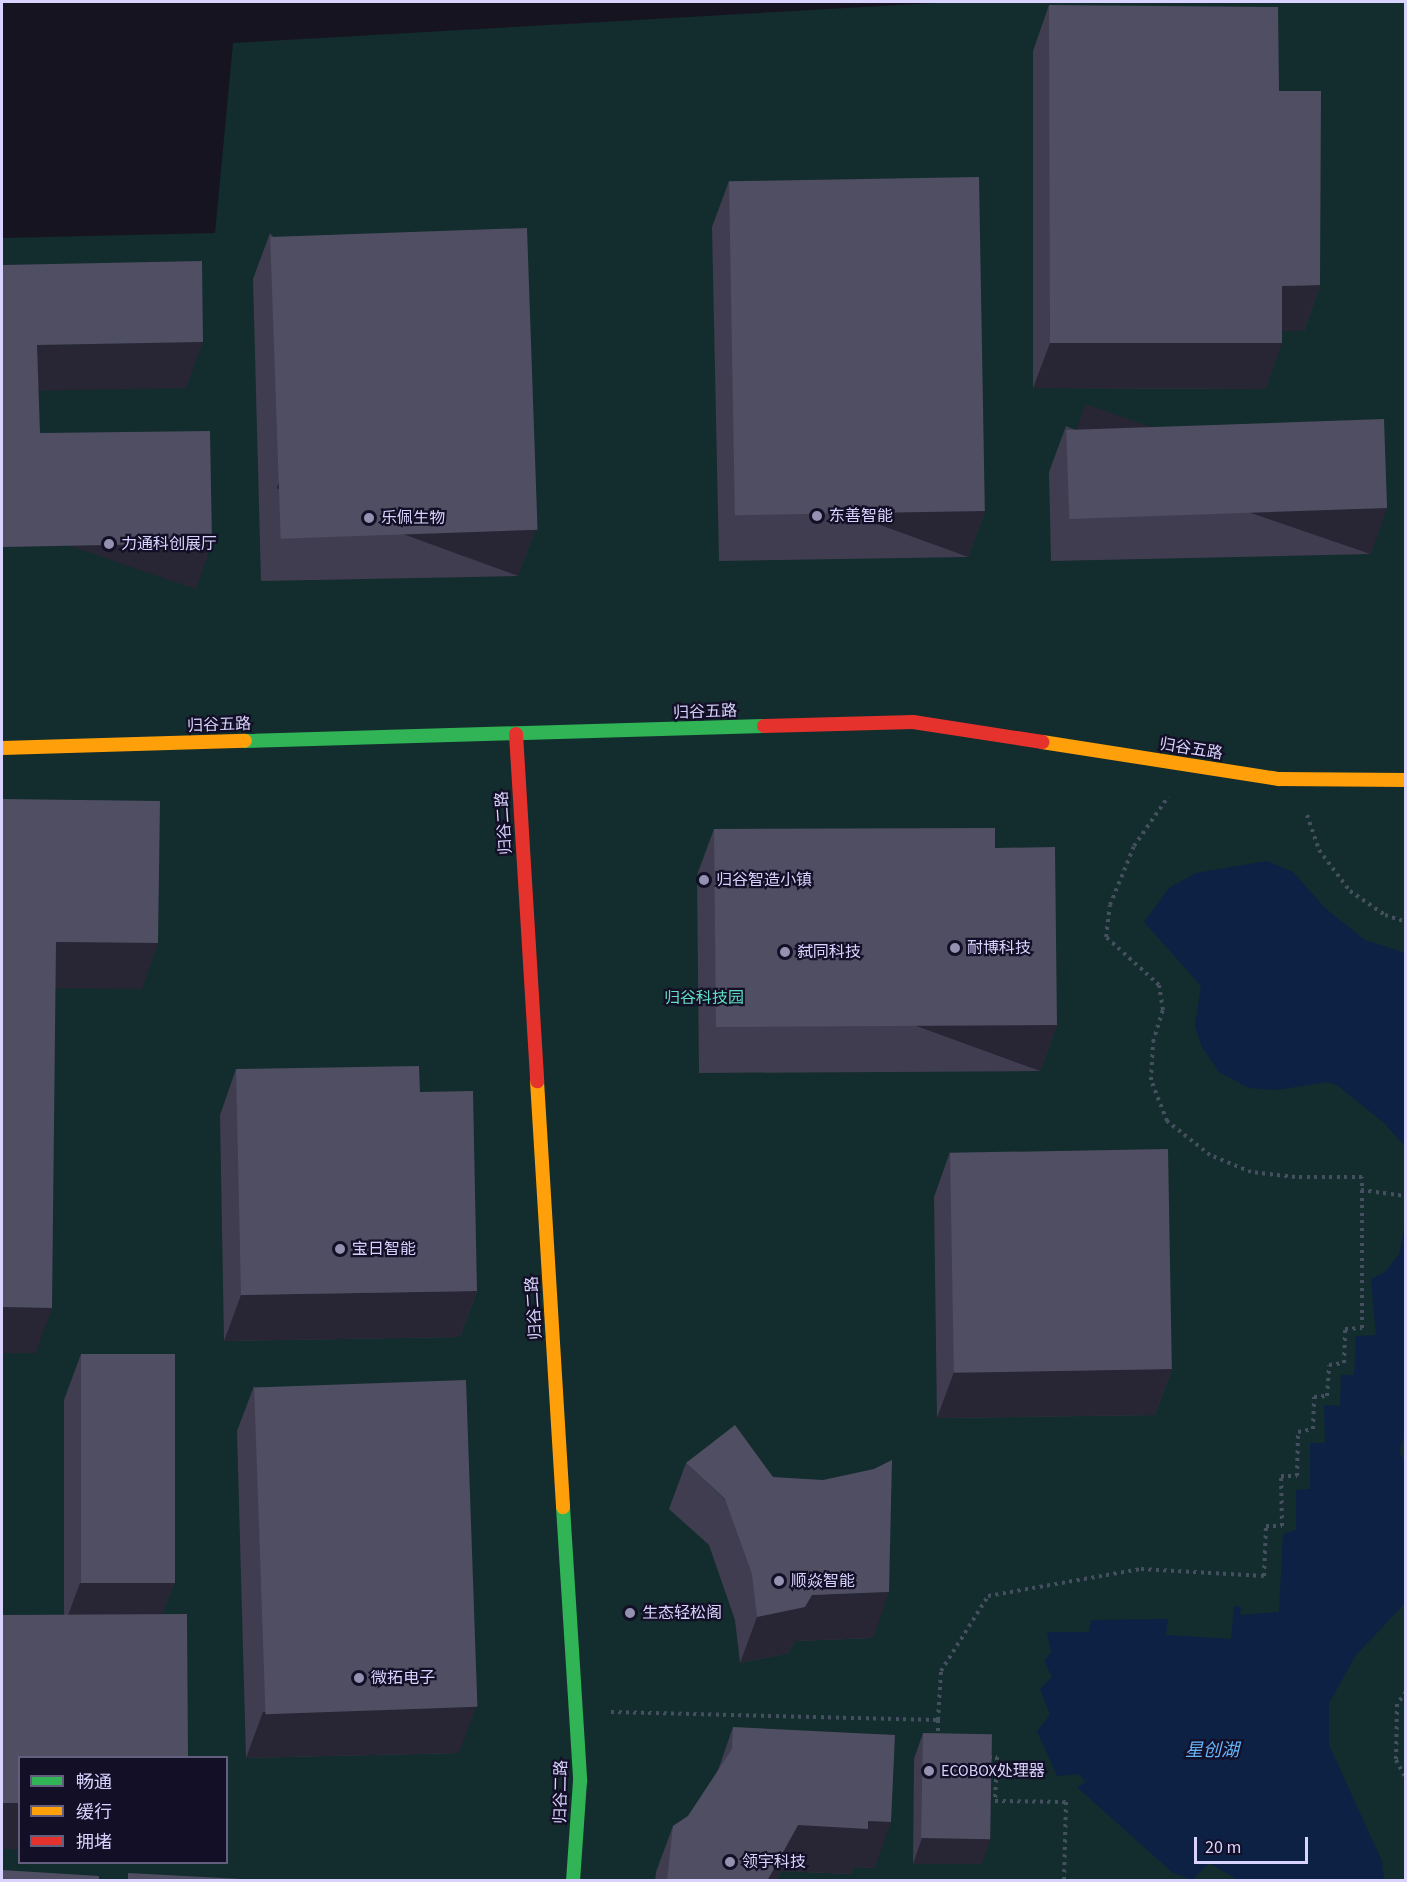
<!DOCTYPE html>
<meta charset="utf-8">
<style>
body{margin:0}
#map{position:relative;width:1407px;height:1882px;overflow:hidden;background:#161421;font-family:"Source Sans 3","Noto Sans SC",sans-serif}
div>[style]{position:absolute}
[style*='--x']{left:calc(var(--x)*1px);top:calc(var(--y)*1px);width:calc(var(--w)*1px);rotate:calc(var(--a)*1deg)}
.green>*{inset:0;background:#132c2d}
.water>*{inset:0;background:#0d2144}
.path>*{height:4px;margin-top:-2px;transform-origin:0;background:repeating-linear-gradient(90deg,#44505f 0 3px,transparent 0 7.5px)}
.fast>*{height:14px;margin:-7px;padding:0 7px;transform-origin:7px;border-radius:7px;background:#30b455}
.slow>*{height:14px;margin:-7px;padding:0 7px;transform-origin:7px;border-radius:7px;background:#ff9f0a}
.jam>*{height:14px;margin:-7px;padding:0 7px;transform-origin:7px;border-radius:7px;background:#e5322d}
.wall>*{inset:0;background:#403d50}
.shaded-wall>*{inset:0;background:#282635;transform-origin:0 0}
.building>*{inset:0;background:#504e63;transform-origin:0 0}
.dots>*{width:16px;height:16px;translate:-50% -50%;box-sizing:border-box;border:3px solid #130f26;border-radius:50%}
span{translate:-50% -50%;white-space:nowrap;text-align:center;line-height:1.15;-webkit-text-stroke:4.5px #130f26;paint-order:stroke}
.poi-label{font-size:16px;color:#d9d4ff}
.left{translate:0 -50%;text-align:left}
.street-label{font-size:16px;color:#d9d4ff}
.park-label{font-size:16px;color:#5fe0c0}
.water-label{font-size:18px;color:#62b6ff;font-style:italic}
.frame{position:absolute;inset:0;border:3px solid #d9d4ff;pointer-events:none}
.legend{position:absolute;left:18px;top:1756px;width:210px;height:108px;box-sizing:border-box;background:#130f26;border:2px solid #625e7d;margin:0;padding:8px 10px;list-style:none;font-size:18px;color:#d9d4ff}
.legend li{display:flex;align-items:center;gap:12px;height:30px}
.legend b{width:30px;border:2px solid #625e7d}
.scale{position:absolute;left:1194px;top:1837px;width:114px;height:27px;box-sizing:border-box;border:3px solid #d9d4ff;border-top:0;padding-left:8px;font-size:18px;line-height:21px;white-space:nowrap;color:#d9d4ff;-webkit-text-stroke:4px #130f26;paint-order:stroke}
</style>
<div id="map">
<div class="green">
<i style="clip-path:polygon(evenodd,950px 2px,1405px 2px,1405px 1880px,2px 1880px,2px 238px,215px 233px,233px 43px,950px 2px,20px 1758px,226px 1758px,226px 1862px,20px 1862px,20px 1758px)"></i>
</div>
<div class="water">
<i style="clip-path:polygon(1267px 861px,1293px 872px,1325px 908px,1365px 940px,1405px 953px,1405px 1146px,1383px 1122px,1337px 1085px,1327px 1082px,1277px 1090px,1249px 1088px,1219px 1072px,1202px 1047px,1195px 1026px,1201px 986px,1144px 922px,1169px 888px,1196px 873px)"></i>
<i style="clip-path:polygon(1405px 1223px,1406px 1429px,1399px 1452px,1406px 1463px,1405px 1603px,1356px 1655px,1329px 1703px,1329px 1745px,1382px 1861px,1384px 1880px,1238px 1880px,1209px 1863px,1192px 1880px,1173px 1873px,1077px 1787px,1086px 1782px,1079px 1774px,1057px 1776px,1037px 1731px,1050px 1715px,1040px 1689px,1052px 1677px,1044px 1661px,1051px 1652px,1047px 1632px,1089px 1632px,1091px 1620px,1168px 1619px,1166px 1635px,1231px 1639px,1234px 1606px,1241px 1607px,1240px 1615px,1279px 1612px,1283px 1534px,1296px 1530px,1296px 1490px,1310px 1489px,1310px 1443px,1325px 1443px,1324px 1405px,1340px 1406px,1341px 1375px,1354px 1375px,1356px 1336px,1376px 1335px,1371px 1279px,1385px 1272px,1399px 1254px)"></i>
</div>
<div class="path">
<i style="--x:1307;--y:815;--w:37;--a:71"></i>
<i style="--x:1319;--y:850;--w:51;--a:52.9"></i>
<i style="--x:1350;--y:891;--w:42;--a:34.4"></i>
<i style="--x:1385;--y:915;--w:22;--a:18"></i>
<i style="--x:1361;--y:1190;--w:45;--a:7.6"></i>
<i style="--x:1406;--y:1692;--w:15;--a:127"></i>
<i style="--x:1397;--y:1704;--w:56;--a:91"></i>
<i style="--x:1396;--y:1760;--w:21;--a:62"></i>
<i style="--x:611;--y:1712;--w:327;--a:1.4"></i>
<i style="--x:938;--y:1720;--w:16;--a:90"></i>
<i style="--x:938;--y:1720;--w:49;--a:-86.5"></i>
<i style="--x:941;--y:1671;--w:89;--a:-57.9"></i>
<i style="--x:988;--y:1596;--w:155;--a:-10"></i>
<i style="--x:1141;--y:1569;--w:123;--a:3.3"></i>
<i style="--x:1264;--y:1576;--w:50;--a:-87.7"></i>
<i style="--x:1266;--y:1526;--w:16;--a:0"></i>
<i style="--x:1282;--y:1526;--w:50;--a:-91.1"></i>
<i style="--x:1281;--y:1476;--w:16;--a:0"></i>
<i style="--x:1297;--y:1476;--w:44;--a:-88.7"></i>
<i style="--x:1298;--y:1432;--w:15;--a:-11"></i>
<i style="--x:1313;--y:1429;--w:32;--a:-88"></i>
<i style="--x:1314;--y:1397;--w:13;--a:-4"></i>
<i style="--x:1327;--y:1396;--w:31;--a:-86"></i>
<i style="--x:1329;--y:1365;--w:15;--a:-8"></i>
<i style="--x:1344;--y:1363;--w:34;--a:-88"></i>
<i style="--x:1345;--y:1329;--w:17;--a:-3"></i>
<i style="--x:1362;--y:1328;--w:151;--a:-90"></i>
<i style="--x:1362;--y:1177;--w:67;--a:180"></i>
<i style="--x:1295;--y:1177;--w:44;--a:-173.5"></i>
<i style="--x:1251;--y:1172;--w:44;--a:-157.5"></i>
<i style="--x:1210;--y:1155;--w:55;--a:-141.7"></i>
<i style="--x:1167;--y:1121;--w:44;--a:-111.3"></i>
<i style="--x:1151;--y:1080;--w:38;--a:-87"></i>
<i style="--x:1153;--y:1042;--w:34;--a:-73"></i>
<i style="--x:1163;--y:1010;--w:25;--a:-99"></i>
<i style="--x:1159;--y:985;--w:72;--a:-137.8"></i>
<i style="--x:1106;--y:937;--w:32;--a:-83"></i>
<i style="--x:1110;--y:905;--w:64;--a:-67.9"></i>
<i style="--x:1134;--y:846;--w:60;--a:-55.2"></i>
<i style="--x:989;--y:1757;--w:8;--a:0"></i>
<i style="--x:997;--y:1757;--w:44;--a:92.6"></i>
<i style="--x:995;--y:1801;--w:71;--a:0.8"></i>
<i style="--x:1066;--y:1802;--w:78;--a:91.5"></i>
</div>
<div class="fast">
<i style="--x:245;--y:741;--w:519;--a:-1.66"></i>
<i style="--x:563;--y:1507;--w:275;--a:86.4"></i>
<i style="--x:580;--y:1781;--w:99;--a:94"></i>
</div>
<div class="slow">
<i style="--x:1042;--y:742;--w:240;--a:8.9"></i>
<i style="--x:1279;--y:779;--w:127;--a:0.5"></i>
<i style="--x:2;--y:748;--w:243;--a:-1.7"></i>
<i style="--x:537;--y:1081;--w:427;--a:86.5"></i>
</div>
<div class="jam">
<i style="--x:764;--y:726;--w:149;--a:-1.5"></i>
<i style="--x:913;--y:722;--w:131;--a:8.8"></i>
<i style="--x:516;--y:734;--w:348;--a:86.5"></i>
</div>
<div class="wall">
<i style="clip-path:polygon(1049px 5px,1279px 91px,1320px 285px,1304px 331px,1282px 331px,1266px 389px,1033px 388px,1033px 51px)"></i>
<i style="clip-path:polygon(729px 181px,985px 511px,968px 557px,719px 561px,712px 227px)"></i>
<i style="clip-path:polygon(270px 233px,535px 530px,518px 576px,261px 581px,253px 279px)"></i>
<i style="clip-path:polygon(1066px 426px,1371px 554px,1051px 561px,1049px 472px)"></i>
<i style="clip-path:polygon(714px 829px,995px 848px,1057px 1025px,1040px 1071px,699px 1073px,697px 875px)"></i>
<i style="clip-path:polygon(236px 1069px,420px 1092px,477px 1291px,460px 1337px,224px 1341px,220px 1115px)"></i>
<i style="clip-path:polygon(950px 1152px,1172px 1369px,1155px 1415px,937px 1418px,934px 1197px)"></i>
<i style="clip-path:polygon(81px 1354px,174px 1583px,162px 1614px,20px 1758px,20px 1848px,2px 1849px,2px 1615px,64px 1615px,64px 1400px)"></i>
<i style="clip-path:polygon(254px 1386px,459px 1753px,246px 1758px,237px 1431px)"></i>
<i style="clip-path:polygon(686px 1463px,873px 1638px,795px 1641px,788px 1653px,740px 1663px,735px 1620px,709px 1545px,669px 1509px)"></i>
<i style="clip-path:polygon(733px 1727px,875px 1868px,854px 1867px,851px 1874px,781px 1871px,776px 1881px,655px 1881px,656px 1872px,673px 1826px,688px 1816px,717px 1773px)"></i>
<i style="clip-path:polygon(923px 1733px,982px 1864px,913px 1864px,914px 1759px)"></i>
</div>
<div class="shaded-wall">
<i style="clip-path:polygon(1320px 285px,1304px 331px,1265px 331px,1282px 286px)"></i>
<i style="clip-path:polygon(203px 342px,186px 388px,21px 391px,37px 345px)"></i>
<i style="clip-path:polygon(1050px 343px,1282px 343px,1266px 389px,1033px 388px)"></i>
<i style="left:1387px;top:508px;width:49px;height:319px;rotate:109deg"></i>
<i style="left:985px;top:511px;width:49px;height:249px;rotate:110deg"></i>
<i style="left:535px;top:530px;width:49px;height:257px;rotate:110deg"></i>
<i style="left:212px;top:543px;width:49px;height:210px;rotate:109deg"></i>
<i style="clip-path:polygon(56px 942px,158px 943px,142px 989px,39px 988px)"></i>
<i style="left:1057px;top:1025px;width:49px;height:341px;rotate:110deg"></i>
<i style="clip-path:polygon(477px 1291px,460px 1337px,224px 1341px,241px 1295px)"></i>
<i style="clip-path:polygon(2px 1307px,52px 1308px,36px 1353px,2px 1353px)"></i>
<i style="clip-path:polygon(1172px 1369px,1155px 1415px,937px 1418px,954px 1372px)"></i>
<i style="clip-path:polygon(80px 1583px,174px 1583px,157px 1629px,63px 1629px)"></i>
<i style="clip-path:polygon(889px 1592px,873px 1638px,795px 1641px,788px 1653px,740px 1663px,757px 1617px,812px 1595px)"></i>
<i style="clip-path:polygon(476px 1707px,459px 1753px,246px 1758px,263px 1712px)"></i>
<i style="left:2px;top:1803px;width:18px;height:46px"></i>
<i style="clip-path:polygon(868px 1821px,891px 1822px,875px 1868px,854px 1867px,851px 1874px,781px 1871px,776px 1881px,767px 1881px,798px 1825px)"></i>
<i style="clip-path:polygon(922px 1838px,991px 1838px,982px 1864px,913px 1864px)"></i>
</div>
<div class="building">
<i style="clip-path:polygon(1049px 5px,1278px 7px,1279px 91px,1321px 91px,1320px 285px,1282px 286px,1282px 343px,1050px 343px)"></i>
<i style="left:979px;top:177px;width:334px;height:250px;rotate:89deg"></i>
<i style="left:527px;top:228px;width:302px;height:257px;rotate:88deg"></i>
<i style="clip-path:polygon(202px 261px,203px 342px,37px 345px,40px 433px,210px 431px,212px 543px,2px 547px,2px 265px)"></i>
<i style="left:1384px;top:419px;width:89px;height:318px;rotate:88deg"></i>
<i style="clip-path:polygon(2px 799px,160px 801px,158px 943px,56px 942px,52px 1308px,2px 1307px)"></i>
<i style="clip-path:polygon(995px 828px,995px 848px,1055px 847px,1057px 1025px,716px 1027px,714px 829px)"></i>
<i style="clip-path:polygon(419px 1066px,420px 1092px,473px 1091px,477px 1291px,241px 1295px,236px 1069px)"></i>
<i style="left:1168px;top:1149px;width:220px;height:218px;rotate:89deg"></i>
<i style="left:81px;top:1354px;width:94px;height:229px"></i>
<i style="left:466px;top:1380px;width:327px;height:212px;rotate:88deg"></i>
<i style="clip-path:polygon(735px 1425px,773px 1477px,823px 1480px,874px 1469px,892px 1460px,889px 1592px,812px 1595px,805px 1607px,757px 1617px,752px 1574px,725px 1499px,686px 1463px)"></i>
<i style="clip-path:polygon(187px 1614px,188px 1758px,20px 1758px,20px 1803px,2px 1803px,2px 1615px)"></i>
<i style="clip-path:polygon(733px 1727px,895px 1735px,891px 1822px,868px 1821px,868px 1829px,798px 1825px,767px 1881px,667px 1881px,673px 1826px,688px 1816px,732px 1749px)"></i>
<i style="left:923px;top:1733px;width:69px;height:105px;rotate:1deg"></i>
<i style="clip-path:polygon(2px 1870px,99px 1876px,99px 1881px,2px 1881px)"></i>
<i style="clip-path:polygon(128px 1873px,242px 1879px,242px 1881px,128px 1881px)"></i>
</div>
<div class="dots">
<i style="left:817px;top:516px;background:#9591b1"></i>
<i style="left:369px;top:518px;background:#9591b1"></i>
<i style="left:109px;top:544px;background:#9591b1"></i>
<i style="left:704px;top:880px;background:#9591b1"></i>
<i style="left:955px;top:948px;background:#9591b1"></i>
<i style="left:785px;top:952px;background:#9591b1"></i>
<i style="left:340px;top:1249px;background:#9591b1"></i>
<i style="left:779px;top:1581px;background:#9591b1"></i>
<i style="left:630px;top:1613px;background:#9591b1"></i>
<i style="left:359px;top:1678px;background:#9591b1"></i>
<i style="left:929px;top:1771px;background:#9591b1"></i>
<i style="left:730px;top:1862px;background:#9591b1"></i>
</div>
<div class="poi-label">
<span class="left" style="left:829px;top:516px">东善智能</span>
<span class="left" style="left:381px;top:518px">乐佩生物</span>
<span class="left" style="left:121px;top:544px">力通科创展厅</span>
<span class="left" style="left:716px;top:880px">归谷智造小镇</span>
<span class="left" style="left:967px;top:948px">耐博科技</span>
<span class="left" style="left:797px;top:952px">弑同科技</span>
<span class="left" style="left:352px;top:1249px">宝日智能</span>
<span class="left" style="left:791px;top:1581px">顺焱智能</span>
<span class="left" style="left:642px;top:1613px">生态轻松阁</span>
<span class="left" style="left:371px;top:1678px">微拓电子</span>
<span class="left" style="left:941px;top:1771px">ECOBOX处理器</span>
<span class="left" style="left:742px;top:1862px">领宇科技</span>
</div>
<div class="street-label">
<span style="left:705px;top:712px;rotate:-2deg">归谷五路</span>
<span style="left:219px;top:725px;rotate:-2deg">归谷五路</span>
<span style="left:1191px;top:749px;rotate:9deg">归谷五路</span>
<span style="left:504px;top:823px;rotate:-94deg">归谷二路</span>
<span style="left:534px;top:1308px;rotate:-94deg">归谷二路</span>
<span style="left:561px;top:1792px;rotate:-89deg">归谷二路</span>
</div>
<div class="park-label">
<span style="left:704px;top:998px">归谷科技园</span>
</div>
<div class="water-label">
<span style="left:1212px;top:1751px">星创湖</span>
</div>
<div class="frame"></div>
<ul class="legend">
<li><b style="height:8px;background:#30b455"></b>畅通</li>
<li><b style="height:8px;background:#ff9f0a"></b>缓行</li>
<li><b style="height:8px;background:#e5322d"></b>拥堵</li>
</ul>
<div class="scale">20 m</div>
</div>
